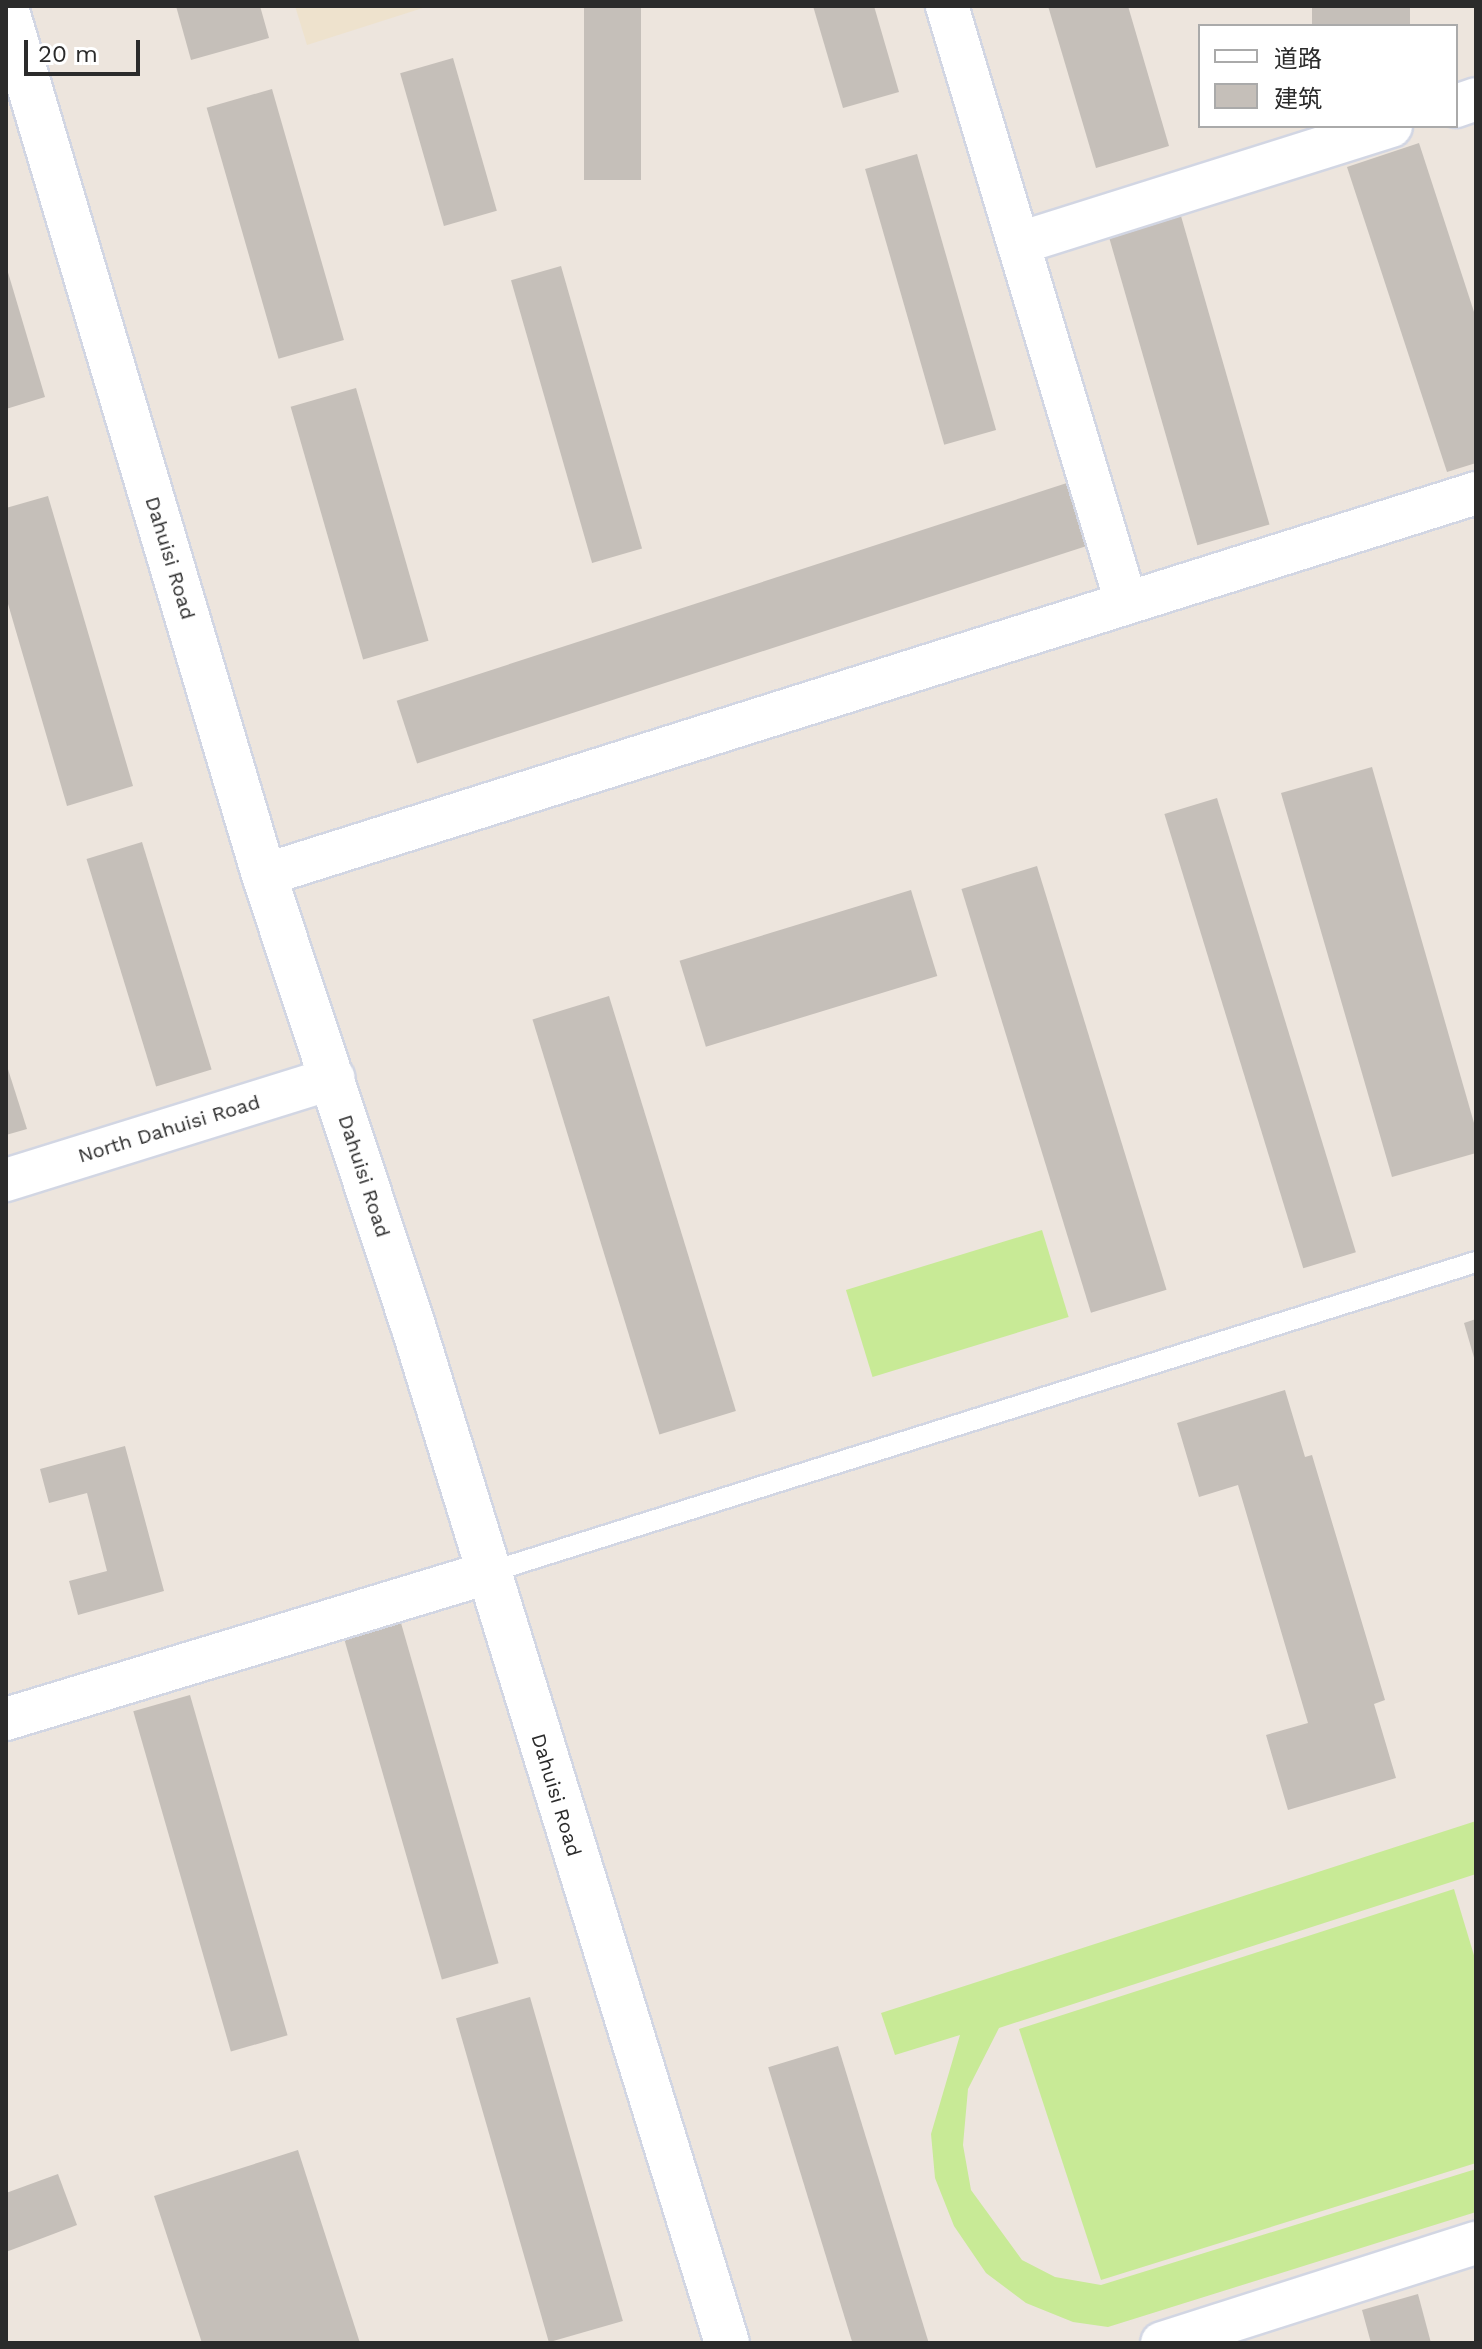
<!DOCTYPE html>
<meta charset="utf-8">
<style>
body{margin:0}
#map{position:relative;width:1482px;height:2349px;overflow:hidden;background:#ede5dd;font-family:"Work Sans","Noto Sans SC",sans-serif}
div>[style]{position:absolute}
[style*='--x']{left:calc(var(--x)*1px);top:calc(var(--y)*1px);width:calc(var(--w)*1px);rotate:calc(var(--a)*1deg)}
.education>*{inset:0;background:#eee2cd}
.pitch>*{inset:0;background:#c8ea96;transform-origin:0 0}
.building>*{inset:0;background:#c5bfb9;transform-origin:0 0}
.roads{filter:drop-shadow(2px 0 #d2d6e3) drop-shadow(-2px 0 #d2d6e3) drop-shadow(0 2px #d2d6e3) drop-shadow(0 -2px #d2d6e3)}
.lane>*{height:20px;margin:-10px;padding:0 10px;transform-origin:10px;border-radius:10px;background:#fff}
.street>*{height:42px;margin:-21px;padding:0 21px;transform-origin:21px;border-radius:21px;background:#fff}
.secondary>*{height:44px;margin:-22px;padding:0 22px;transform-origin:22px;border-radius:22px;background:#fff}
span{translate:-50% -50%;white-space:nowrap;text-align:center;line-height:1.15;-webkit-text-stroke:6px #fff;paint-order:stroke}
.street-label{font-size:20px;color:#2b2b2b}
.frame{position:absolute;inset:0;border:8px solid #2b2b2b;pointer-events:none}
.legend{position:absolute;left:1198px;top:24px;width:260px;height:104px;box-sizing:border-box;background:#fff;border:2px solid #aaa;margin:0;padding:10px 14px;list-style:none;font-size:24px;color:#2b2b2b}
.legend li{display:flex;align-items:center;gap:16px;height:40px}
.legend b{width:40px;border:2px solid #aaa}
.scale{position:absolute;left:24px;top:40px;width:116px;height:36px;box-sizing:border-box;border:4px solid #2b2b2b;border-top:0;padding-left:10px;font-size:24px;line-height:28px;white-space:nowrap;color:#2b2b2b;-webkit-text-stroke:6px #fff;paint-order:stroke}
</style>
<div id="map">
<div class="education">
<i style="clip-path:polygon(295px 6px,429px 6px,307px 45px)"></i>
</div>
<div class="pitch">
<i style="left:1042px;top:1230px;width:91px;height:205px;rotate:73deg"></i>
<i style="clip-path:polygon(1476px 1821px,1476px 1874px,999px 2028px,968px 2089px,963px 2145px,971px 2190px,1022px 2260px,1055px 2277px,1101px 2285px,1476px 2169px,1476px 2212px,1108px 2327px,1073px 2322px,1026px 2303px,986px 2273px,954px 2226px,935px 2178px,931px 2134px,960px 2035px,895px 2055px,881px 2013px)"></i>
<i style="clip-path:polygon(1454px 1889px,1476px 1962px,1476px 2163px,1101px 2280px,1019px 2029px)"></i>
</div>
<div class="building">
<i style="clip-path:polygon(176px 6px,260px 6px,269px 38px,191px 60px)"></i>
<i style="left:584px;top:6px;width:57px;height:174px"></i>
<i style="clip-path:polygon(813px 6px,874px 6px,899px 92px,843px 108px)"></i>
<i style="clip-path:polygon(1048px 6px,1128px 6px,1169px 146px,1096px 168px)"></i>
<i style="left:1312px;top:6px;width:98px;height:21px"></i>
<i style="left:453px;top:58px;width:159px;height:55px;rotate:74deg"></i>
<i style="left:272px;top:89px;width:261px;height:68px;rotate:74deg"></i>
<i style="clip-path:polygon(1419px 143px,1476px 318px,1476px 463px,1447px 472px,1347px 167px)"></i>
<i style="left:917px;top:154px;width:287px;height:54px;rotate:74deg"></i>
<i style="left:1181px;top:216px;width:321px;height:75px;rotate:74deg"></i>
<i style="left:561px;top:266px;width:294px;height:52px;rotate:74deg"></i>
<i style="clip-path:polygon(7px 269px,45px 397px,6px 409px,6px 270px)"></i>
<i style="left:356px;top:388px;width:263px;height:68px;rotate:74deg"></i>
<i style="left:1070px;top:482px;width:66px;height:708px;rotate:72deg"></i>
<i style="clip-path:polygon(48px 496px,133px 786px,67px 806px,6px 597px,6px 508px)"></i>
<i style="clip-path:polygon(1372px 767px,1476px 1130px,1476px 1153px,1392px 1177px,1281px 793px)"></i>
<i style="left:1217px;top:798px;width:475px;height:55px;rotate:73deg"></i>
<i style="left:142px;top:842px;width:238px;height:58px;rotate:73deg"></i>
<i style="left:1037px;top:866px;width:443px;height:79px;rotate:73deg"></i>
<i style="left:911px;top:890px;width:90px;height:242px;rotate:73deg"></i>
<i style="left:609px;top:996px;width:434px;height:80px;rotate:73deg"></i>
<i style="clip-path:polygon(6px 1063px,27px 1129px,6px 1135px)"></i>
<i style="clip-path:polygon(1476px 1319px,1476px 1361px,1475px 1361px,1464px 1323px)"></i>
<i style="clip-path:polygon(1285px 1390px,1305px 1457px,1312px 1455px,1385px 1700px,1374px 1704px,1396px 1778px,1288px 1810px,1266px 1735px,1308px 1723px,1238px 1485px,1199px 1497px,1177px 1423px)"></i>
<i style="clip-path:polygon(125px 1446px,164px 1591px,78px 1615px,69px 1581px,107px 1571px,87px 1493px,49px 1503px,40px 1469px)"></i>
<i style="left:401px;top:1623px;width:354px;height:59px;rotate:74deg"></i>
<i style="left:190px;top:1695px;width:354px;height:59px;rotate:74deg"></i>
<i style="left:530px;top:1997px;width:337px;height:77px;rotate:74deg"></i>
<i style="left:838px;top:2046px;width:310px;height:73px;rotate:73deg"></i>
<i style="clip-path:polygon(298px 2150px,360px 2343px,202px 2343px,154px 2196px)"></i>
<i style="clip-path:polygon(58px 2174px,77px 2225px,6px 2252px,6px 2193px)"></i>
<i style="clip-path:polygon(1418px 2294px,1431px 2343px,1371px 2343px,1362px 2310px)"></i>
</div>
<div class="roads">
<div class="lane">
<i style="--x:487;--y:1573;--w:1037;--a:-17.46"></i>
</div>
<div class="street">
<i style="--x:947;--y:6;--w:622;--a:73.28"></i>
<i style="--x:1456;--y:106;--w:21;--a:-19"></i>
<i style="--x:1020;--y:243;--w:389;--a:-17.5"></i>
<i style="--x:264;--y:875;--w:1271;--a:-17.49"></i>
<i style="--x:6;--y:1180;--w:343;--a:-17.3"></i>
<i style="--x:6;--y:1719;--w:503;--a:-16.88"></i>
<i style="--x:1162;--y:2343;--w:330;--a:-17.7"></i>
</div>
<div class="secondary">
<i style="--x:6;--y:8;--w:905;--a:73.43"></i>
<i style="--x:264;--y:875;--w:471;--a:71.7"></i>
<i style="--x:412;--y:1322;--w:1068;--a:72.85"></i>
</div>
</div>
<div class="street-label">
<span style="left:170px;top:558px;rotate:73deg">Dahuisi Road</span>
<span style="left:169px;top:1129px;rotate:-17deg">North Dahuisi Road</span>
<span style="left:364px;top:1176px;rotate:72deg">Dahuisi Road</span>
<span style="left:556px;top:1795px;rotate:73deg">Dahuisi Road</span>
</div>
<div class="frame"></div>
<ul class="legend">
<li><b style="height:10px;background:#fff"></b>道路</li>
<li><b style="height:22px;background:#c5bfb9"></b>建筑</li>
</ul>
<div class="scale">20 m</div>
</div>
